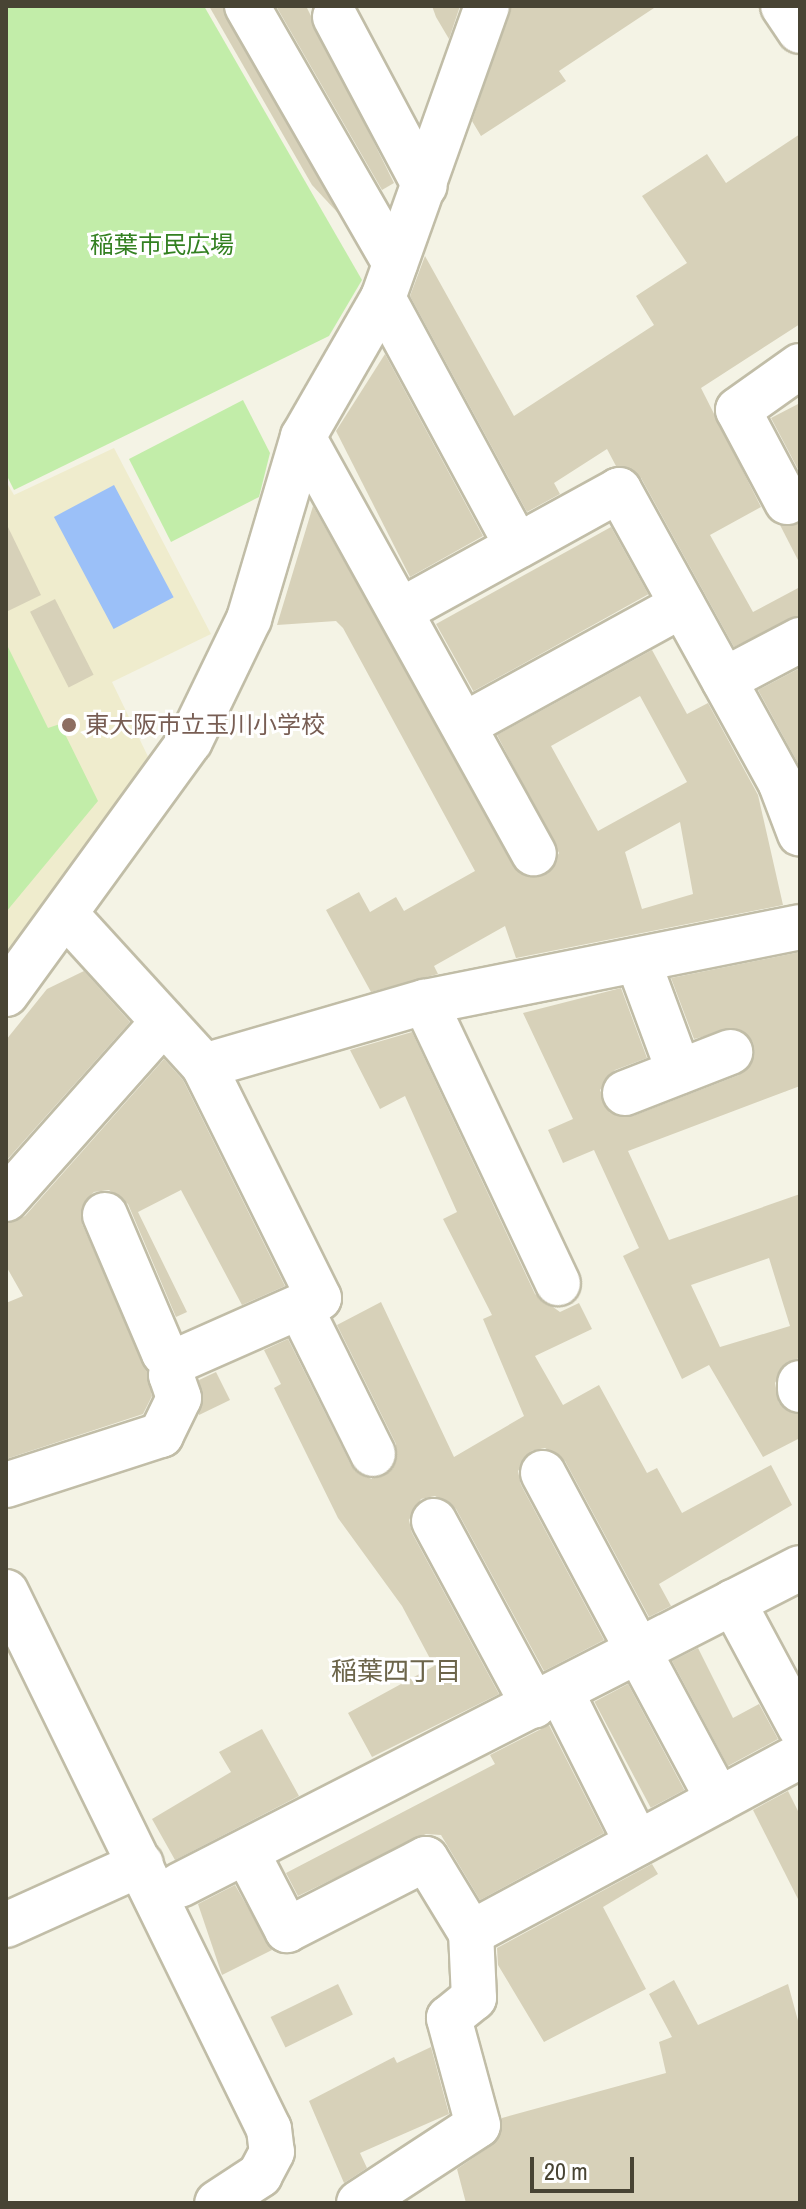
<!DOCTYPE html>
<meta charset="utf-8">
<style>
body{margin:0}
#map{position:relative;width:806px;height:2209px;overflow:hidden;background:#f4f3e5;font-family:"Archivo Narrow","Noto Sans JP",sans-serif}
div>[style]{position:absolute}
[style*='--x']{left:calc(var(--x)*1px);top:calc(var(--y)*1px);width:calc(var(--w)*1px);rotate:calc(var(--a)*1deg)}
.education>*{inset:0;background:#efeccd}
.green>*{inset:0;background:#c2eda9}
.water>*{inset:0;background:#9bc0f8;transform-origin:0 0}
.building>*{inset:0;background:#d7d1b9;transform-origin:0 0}
.roads{filter:drop-shadow(2px 0 #c1bda7) drop-shadow(-2px 0 #c1bda7) drop-shadow(0 2px #c1bda7) drop-shadow(0 -2px #c1bda7)}
.minor>*{height:44px;margin:-22px;padding:0 22px;transform-origin:22px;border-radius:22px;background:#fff}
.dots>*{width:22px;height:22px;translate:-50% -50%;box-sizing:border-box;border:4px solid #fff;border-radius:50%}
span{translate:-50% -50%;white-space:nowrap;text-align:center;line-height:1.15;-webkit-text-stroke:6px #fff;paint-order:stroke}
.park-label{font-size:24px;color:#338021}
.education-label{font-size:24px;color:#785e54}
.left{translate:0 -50%;text-align:left}
.neighbourhood-label{font-size:26px;color:#6c654a}
.frame{position:absolute;inset:0;border:8px solid #484434;pointer-events:none}
.scale{position:absolute;left:530px;top:2157px;width:104px;height:36px;box-sizing:border-box;border:4px solid #484434;border-top:0;padding-left:10px;font-size:24px;line-height:28px;white-space:nowrap;color:#484434;-webkit-text-stroke:6px #fff;paint-order:stroke}
</style>
<div id="map">
<div class="education">
<i style="clip-path:polygon(114px 448px,211px 634px,112px 682px,154px 769px,6px 952px,6px 481px,14px 495px)"></i>
</div>
<div class="green">
<i style="clip-path:polygon(6px 6px,204px 6px,362px 280px,329px 336px,14px 490px,6px 474px)"></i>
<i style="clip-path:polygon(243px 400px,270px 453px,259px 497px,171px 542px,129px 459px)"></i>
<i style="clip-path:polygon(6px 643px,48px 728px,60px 724px,98px 801px,6px 912px)"></i>
</div>
<div class="water">
<i style="left:114px;top:485px;width:127px;height:68px;rotate:62deg"></i>
</div>
<div class="building">
<i style="clip-path:polygon(209px 6px,222px 6px,338px 213px,312px 185px)"></i>
<i style="clip-path:polygon(276px 6px,306px 6px,394px 183px,382px 190px)"></i>
<i style="clip-path:polygon(432px 6px,460px 6px,449px 39px,436px 17px)"></i>
<i style="clip-path:polygon(511px 6px,657px 6px,559px 71px,566px 81px,481px 136px,472px 121px)"></i>
<i style="clip-path:polygon(800px 134px,800px 324px,701px 388px,761px 507px,710px 535px,753px 612px,800px 587px,800px 615px,734px 647px,641px 478px,616px 466px,607px 449px,554px 483px,560px 494px,527px 512px,410px 296px,425px 256px,514px 416px,654px 325px,636px 296px,687px 263px,642px 196px,707px 154px,726px 183px)"></i>
<i style="clip-path:polygon(385px 354px,483px 536px,410px 577px,336px 431px)"></i>
<i style="clip-path:polygon(800px 403px,800px 473px,771px 418px)"></i>
<i style="clip-path:polygon(evenodd,313px 506px,521px 874px,547px 874px,559px 853px,497px 735px,652px 650px,687px 714px,708px 703px,758px 795px,783px 905px,516px 958px,505px 926px,434px 966px,438px 974px,371px 992px,326px 910px,359px 892px,370px 912px,396px 897px,404px 911px,475px 871px,343px 628px,336px 621px,277px 625px,313px 506px,640px 696px,687px 782px,598px 831px,551px 746px,640px 696px,313px 506px,680px 822px,693px 894px,642px 909px,625px 852px,680px 822px)"></i>
<i style="clip-path:polygon(6px 523px,41px 595px,6px 612px)"></i>
<i style="clip-path:polygon(800px 523px,800px 564px,780px 525px)"></i>
<i style="left:611px;top:527px;width:77px;height:200px;rotate:61deg"></i>
<i style="left:55px;top:599px;width:85px;height:28px;rotate:63deg"></i>
<i style="clip-path:polygon(800px 668px,800px 767px,758px 690px)"></i>
<i style="clip-path:polygon(evenodd,800px 952px,800px 1086px,628px 1151px,669px 1240px,800px 1194px,800px 1358px,787px 1362px,775px 1383px,779px 1403px,800px 1415px,800px 1438px,763px 1457px,709px 1365px,682px 1379px,623px 1256px,639px 1248px,594px 1150px,563px 1163px,548px 1130px,573px 1119px,523px 1013px,621px 988px,647px 1058px,615px 1070px,600px 1090px,610px 1113px,633px 1116px,739px 1075px,754px 1057px,753px 1042px,735px 1028px,694px 1039px,671px 978px,800px 952px,769px 1258px,790px 1326px,720px 1347px,691px 1285px,769px 1258px)"></i>
<i style="clip-path:polygon(84px 971px,130px 1022px,6px 1161px,6px 1040px,47px 989px)"></i>
<i style="clip-path:polygon(412px 1032px,535px 1294px,560px 1312px,579px 1303px,592px 1329px,535px 1356px,563px 1405px,599px 1385px,647px 1473px,657px 1468px,682px 1513px,771px 1465px,792px 1505px,659px 1584px,671px 1606px,649px 1617px,565px 1461px,545px 1448px,531px 1451px,518px 1471px,521px 1485px,604px 1640px,544px 1671px,456px 1509px,435px 1496px,421px 1499px,409px 1520px,412px 1533px,499px 1694px,372px 1757px,348px 1713px,434px 1666px,402px 1606px,338px 1518px,274px 1388px,281px 1384px,264px 1350px,288px 1339px,351px 1465px,371px 1479px,393px 1468px,396px 1444px,337px 1325px,381px 1302px,454px 1457px,524px 1416px,483px 1319px,492px 1315px,443px 1219px,457px 1212px,405px 1096px,380px 1109px,350px 1050px)"></i>
<i style="clip-path:polygon(164px 1059px,183px 1080px,285px 1286px,242px 1305px,181px 1190px,138px 1212px,187px 1312px,176px 1317px,128px 1204px,109px 1190px,94px 1192px,85px 1201px,82px 1224px,147px 1369px,152px 1396px,143px 1414px,6px 1459px,6px 1303px,23px 1296px,6px 1266px,6px 1223px,25px 1216px)"></i>
<i style="clip-path:polygon(216px 1372px,230px 1400px,199px 1415px,199px 1380px)"></i>
<i style="clip-path:polygon(698px 1648px,733px 1718px,759px 1704px,778px 1739px,728px 1766px,672px 1661px)"></i>
<i style="left:628px;top:1684px;width:120px;height:38px;rotate:62deg"></i>
<i style="clip-path:polygon(549px 1725px,604px 1833px,480px 1900px,441px 1835px,426px 1834px,298px 1896px,286px 1873px,495px 1764px,490px 1755px)"></i>
<i style="clip-path:polygon(262px 1729px,299px 1796px,175px 1860px,152px 1819px,231px 1772px,219px 1752px)"></i>
<i style="clip-path:polygon(788px 1791px,800px 1815px,800px 1903px,753px 1810px)"></i>
<i style="clip-path:polygon(652px 1864px,658px 1874px,603px 1907px,646px 1989px,544px 2042px,498px 1965px,497px 1948px)"></i>
<i style="clip-path:polygon(235px 1885px,272px 1950px,222px 1975px,198px 1904px)"></i>
<i style="clip-path:polygon(674px 1980px,698px 2025px,788px 1984px,800px 2028px,800px 2203px,466px 2203px,457px 2169px,492px 2145px,502px 2118px,666px 2073px,659px 2042px,672px 2037px,649px 1994px)"></i>
<i style="left:338px;top:1984px;width:34px;height:75px;rotate:64deg"></i>
<i style="clip-path:polygon(431px 2047px,449px 2114px,360px 2153px,367px 2168px,344px 2183px,309px 2101px,394px 2057px,397px 2063px)"></i>
</div>
<div class="roads">
<div class="minor">
<i style="--x:247;--y:6;--w:297;--a:60.1"></i>
<i style="--x:783;--y:6;--w:30;--a:56"></i>
<i style="--x:335;--y:17;--w:191;--a:62"></i>
<i style="--x:383;--y:298;--w:282;--a:61.6"></i>
<i style="--x:303;--y:437;--w:476;--a:61"></i>
<i style="--x:787;--y:502;--w:104;--a:-118"></i>
<i style="--x:738;--y:410;--w:76;--a:-35.4"></i>
<i style="--x:402;--y:610;--w:248;--a:-28.9"></i>
<i style="--x:619;--y:490;--w:336;--a:61.1"></i>
<i style="--x:781;--y:784;--w:53;--a:69.2"></i>
<i style="--x:724;--y:680;--w:86;--a:-27.8"></i>
<i style="--x:464;--y:725;--w:249;--a:-28.8"></i>
<i style="--x:69;--y:918;--w:200;--a:47.6"></i>
<i style="--x:204;--y:1066;--w:230;--a:-16.2"></i>
<i style="--x:425;--y:1002;--w:382;--a:-11.3"></i>
<i style="--x:638;--y:961;--w:118;--a:69.7"></i>
<i style="--x:6;--y:994;--w:313;--a:-54"></i>
<i style="--x:190;--y:741;--w:136;--a:-64.2"></i>
<i style="--x:249;--y:619;--w:190;--a:-73.5"></i>
<i style="--x:303;--y:437;--w:160;--a:-60.1"></i>
<i style="--x:383;--y:298;--w:310;--a:-70.4"></i>
<i style="--x:425;--y:1002;--w:311;--a:64.7"></i>
<i style="--x:625;--y:1093;--w:113;--a:-21.3"></i>
<i style="--x:6;--y:1199;--w:237;--a:-48.4"></i>
<i style="--x:105;--y:1215;--w:150;--a:66.9"></i>
<i style="--x:164;--y:1353;--w:17;--a:25"></i>
<i style="--x:179;--y:1360;--w:153;--a:-23.9"></i>
<i style="--x:319;--y:1298;--w:259;--a:-116.4"></i>
<i style="--x:300;--y:1307;--w:164;--a:63.6"></i>
<i style="--x:800;--y:1383;--w:7;--a:90"></i>
<i style="--x:543;--y:1473;--w:371;--a:61.8"></i>
<i style="--x:6;--y:1485;--w:163;--a:-17.9"></i>
<i style="--x:161;--y:1435;--w:41;--a:-64.1"></i>
<i style="--x:179;--y:1398;--w:24;--a:-109"></i>
<i style="--x:171;--y:1375;--w:17;--a:-62"></i>
<i style="--x:434;--y:1521;--w:210;--a:61.6"></i>
<i style="--x:6;--y:1592;--w:598;--a:63.91"></i>
<i style="--x:269;--y:2129;--w:23;--a:83"></i>
<i style="--x:272;--y:2152;--w:26;--a:118"></i>
<i style="--x:260;--y:2175;--w:51;--a:146.9"></i>
<i style="--x:733;--y:1602;--w:142;--a:61.8"></i>
<i style="--x:561;--y:1692;--w:169;--a:63.3"></i>
<i style="--x:247;--y:1853;--w:87;--a:62.5"></i>
<i style="--x:287;--y:1930;--w:156;--a:-27.1"></i>
<i style="--x:426;--y:1859;--w:87;--a:58.7"></i>
<i style="--x:180;--y:1885;--w:696;--a:-27.08"></i>
<i style="--x:6;--y:1925;--w:148;--a:-24.3"></i>
<i style="--x:359;--y:2203;--w:142;--a:-33.2"></i>
<i style="--x:478;--y:2125;--w:111;--a:-105.2"></i>
<i style="--x:449;--y:2018;--w:32;--a:-39"></i>
<i style="--x:474;--y:1998;--w:65;--a:-92.6"></i>
<i style="--x:471;--y:1933;--w:374;--a:-28.3"></i>
</div>
</div>
<div class="dots">
<i style="left:69px;top:725px;background:#8d6e63"></i>
</div>
<div class="park-label">
<span style="left:162px;top:245px">稲葉市民広場</span>
</div>
<div class="education-label">
<span class="left" style="left:85px;top:725px">東大阪市立玉川小学校</span>
</div>
<div class="neighbourhood-label">
<span style="left:396px;top:1671px">稲葉四丁目</span>
</div>
<div class="frame"></div>
<div class="scale">20 m</div>
</div>
